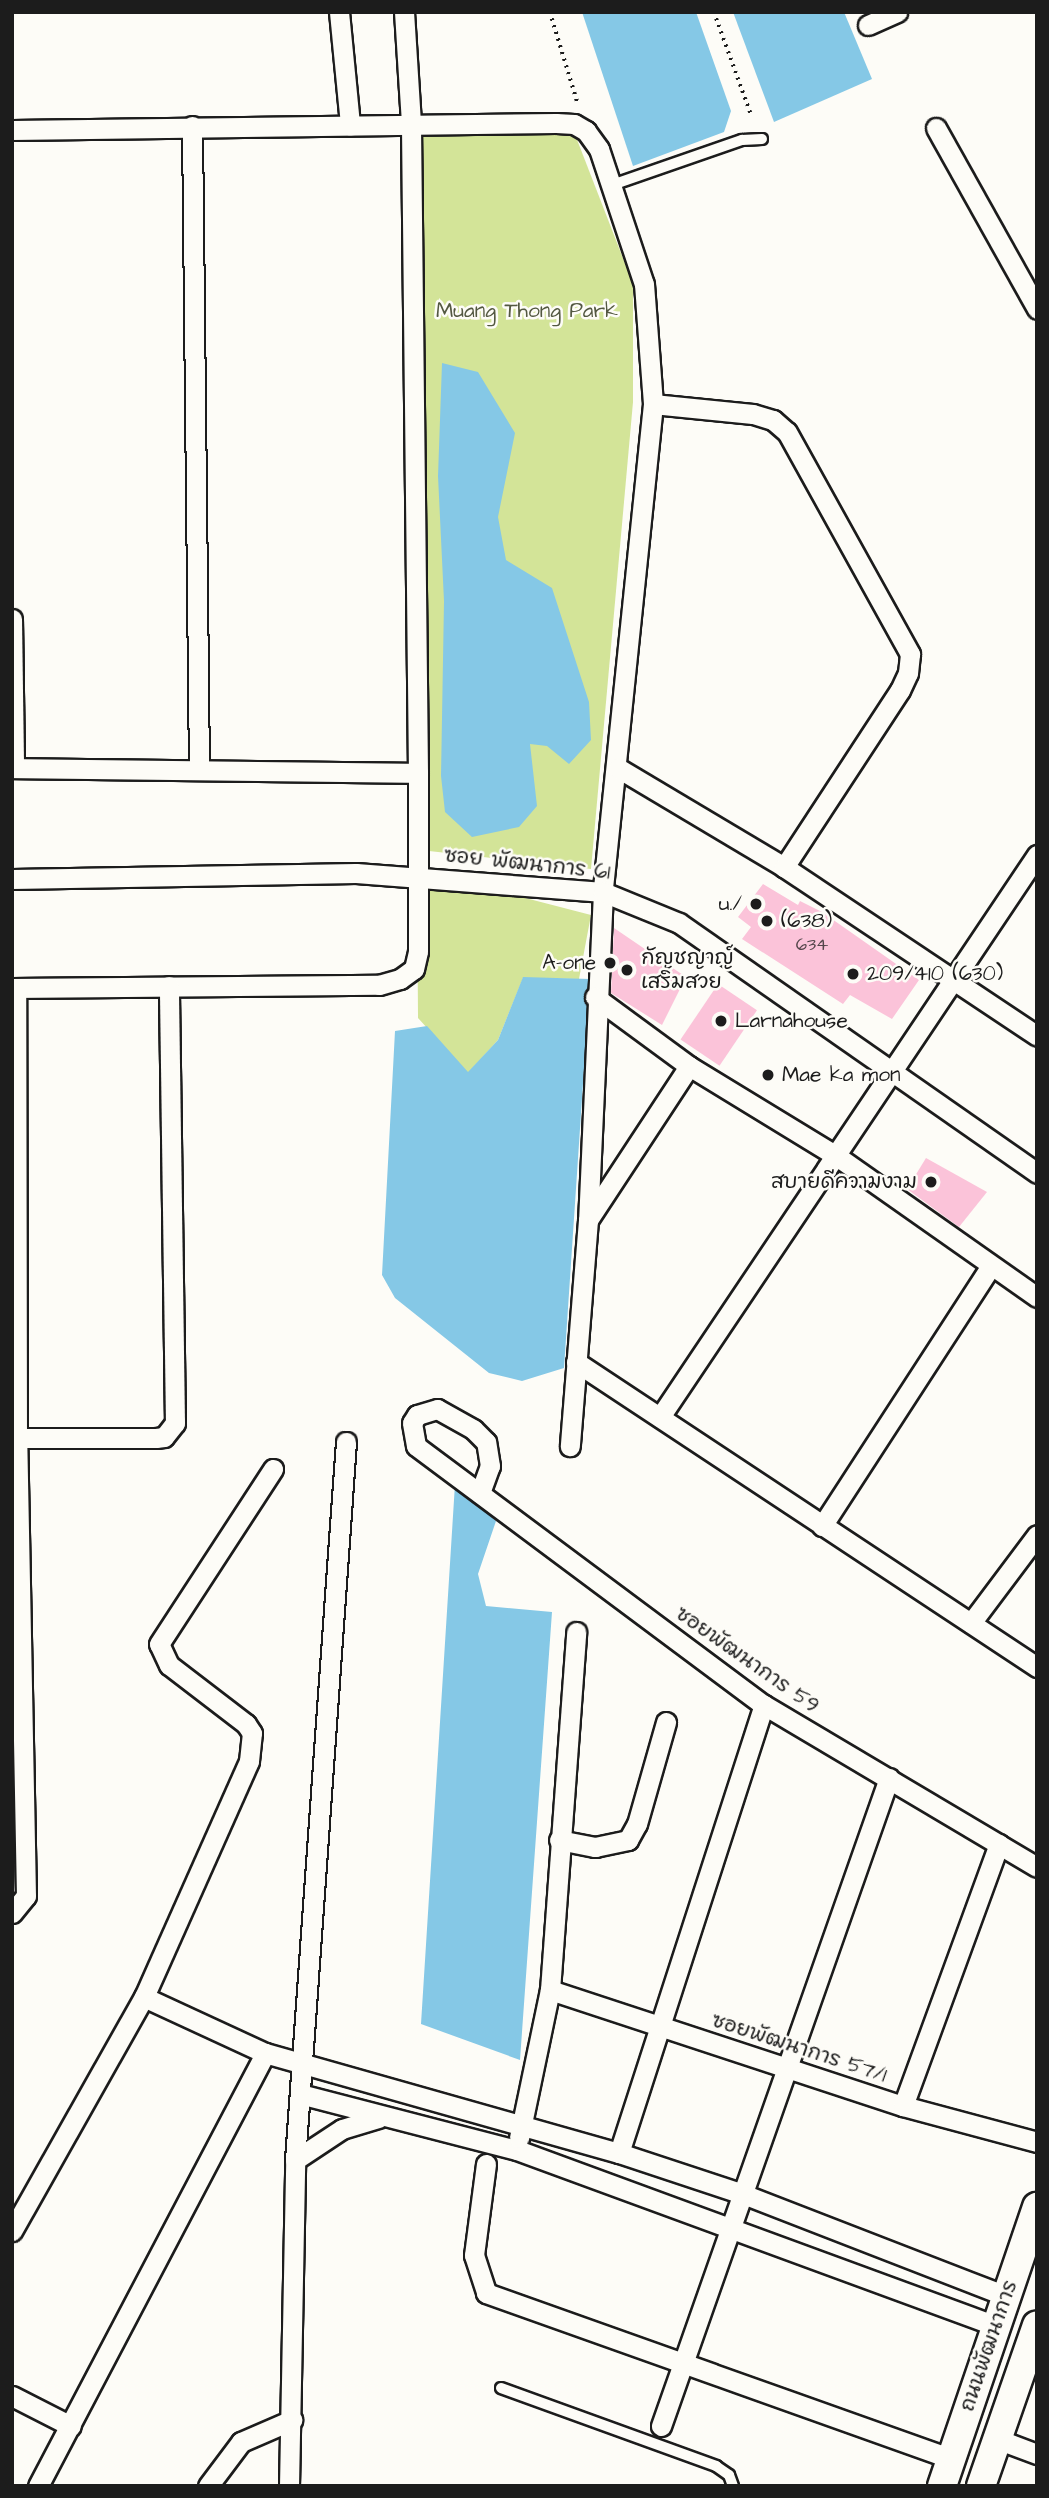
<!DOCTYPE html>
<meta charset="utf-8">
<style>
body{margin:0}
#map{position:relative;width:1049px;height:2498px;overflow:hidden;background:#fdfcf7;font-family:"Architects Daughter","Playpen Sans Thai",sans-serif}
div>[style]{position:absolute}
[style*='--x']{left:calc(var(--x)*1px);top:calc(var(--y)*1px);width:calc(var(--w)*1px);rotate:calc(var(--a)*1deg)}
.green>*{inset:0;background:#d3e498}
.water>*{inset:0;background:#85c8e6}
.building>*{inset:0;background:#fbc3d9;transform-origin:0 0}
.path>*{height:3.5px;margin-top:-1.75px;transform-origin:0;background:repeating-linear-gradient(90deg,#1c1c1c 0 2px,transparent 0 7px)}
.roads{filter:drop-shadow(2px 0 #1c1c1c) drop-shadow(-2px 0 #1c1c1c) drop-shadow(0 2px #1c1c1c) drop-shadow(0 -2px #1c1c1c)}
.service>*{height:10px;margin:-5px;padding:0 5px;transform-origin:5px;border-radius:5px;background:#fdfcf7}
.minor>*{height:19px;margin:-9.5px;padding:0 9.5px;transform-origin:9.5px;border-radius:9.5px;background:#fdfcf7}
.secondary>*{height:28px;margin:-14px;padding:0 14px;transform-origin:14px;border-radius:14px;background:#fdfcf7}
.dots>*{width:19px;height:19px;translate:-50% -50%;box-sizing:border-box;border:4px solid #fdfcf7;border-radius:50%}
span{translate:-50% -50%;white-space:nowrap;text-align:center;line-height:1.15;-webkit-text-stroke:5px #fdfcf7;paint-order:stroke}
.number-label{font-size:18px;color:#54464b}
.number-label span{-webkit-text-stroke-width:0}
.park-label{font-size:21px;color:#535841}
.street-label{font-size:21px;color:#1c1c1c}
.poi-label{font-size:21px;color:#1c1c1c}
.right{translate:-100% -50%;text-align:right}
.left{translate:0 -50%;text-align:left}
.frame{position:absolute;inset:0;border:14px solid #1c1c1c;pointer-events:none}
</style>
<div id="map">
<div class="green">
<i style="clip-path:polygon(569px 119px,633px 284px,633px 402px,591px 869px,420px 850px,419px 130px)"></i>
<i style="clip-path:polygon(417px 870px,591px 915px,579px 979px,523px 978px,498px 1040px,468px 1073px,418px 1018px)"></i>
</div>
<div class="water">
<i style="clip-path:polygon(582px 12px,696px 12px,731px 111px,724px 132px,633px 166px)"></i>
<i style="clip-path:polygon(733px 12px,844px 12px,872px 79px,774px 122px)"></i>
<i style="clip-path:polygon(442px 363px,478px 372px,515px 433px,498px 517px,506px 560px,552px 588px,589px 702px,591px 740px,569px 764px,547px 746px,530px 744px,537px 806px,519px 827px,472px 837px,445px 812px,441px 776px,444px 601px,438px 476px)"></i>
<i style="clip-path:polygon(523px 977px,590px 979px,564px 1368px,522px 1381px,489px 1373px,395px 1298px,382px 1275px,395px 1031px,427px 1026px,468px 1072px,498px 1040px)"></i>
<i style="clip-path:polygon(455px 1484px,496px 1521px,478px 1574px,486px 1606px,552px 1612px,520px 2060px,421px 2024px)"></i>
</div>
<div class="building">
<i style="clip-path:polygon(763px 884px,798px 905px,800px 901px,822px 912px,919px 980px,892px 1019px,850px 995px,843px 1004px,742px 939px,751px 927px,738px 917px)"></i>
<i style="clip-path:polygon(614px 928px,686px 977px,662px 1025px,611px 993px)"></i>
<i style="left:718px;top:984px;width:47px;height:67px;rotate:34deg"></i>
<i style="clip-path:polygon(926px 1158px,987px 1192px,959px 1227px,907px 1189px)"></i>
</div>
<div class="path">
<i style="--x:550;--y:12;--w:96;--a:73.1"></i>
<i style="--x:714;--y:12;--w:109;--a:70.1"></i>
</div>
<div class="roads">
<div class="service">
<i style="--x:612;--y:185;--w:138;--a:-19.1"></i>
<i style="--x:742;--y:140;--w:20;--a:-3"></i>
<i style="--x:501;--y:2388;--w:229;--a:19.9"></i>
<i style="--x:716;--y:2466;--w:16;--a:35"></i>
<i style="--x:729;--y:2475;--w:12;--a:70"></i>
</div>
<div class="minor">
<i style="--x:339;--y:12;--w:114;--a:84.4"></i>
<i style="--x:868;--y:25;--w:32;--a:-24"></i>
<i style="--x:192;--y:126;--w:644;--a:89.38"></i>
<i style="--x:936;--y:128;--w:207;--a:60.8"></i>
<i style="--x:12;--y:130;--w:544;--a:-0.74"></i>
<i style="--x:556;--y:123;--w:18;--a:3"></i>
<i style="--x:574;--y:124;--w:14;--a:30"></i>
<i style="--x:586;--y:131;--w:22;--a:54"></i>
<i style="--x:599;--y:149;--w:142;--a:71.6"></i>
<i style="--x:644;--y:284;--w:120;--a:85.7"></i>
<i style="--x:653;--y:404;--w:491;--a:95.9"></i>
<i style="--x:603;--y:892;--w:328;--a:92.6"></i>
<i style="--x:588;--y:1220;--w:227;--a:94.6"></i>
<i style="--x:653;--y:404;--w:100;--a:5.7"></i>
<i style="--x:753;--y:414;--w:21;--a:17"></i>
<i style="--x:773;--y:420;--w:18;--a:41"></i>
<i style="--x:787;--y:432;--w:254;--a:61"></i>
<i style="--x:910;--y:654;--w:19;--a:96"></i>
<i style="--x:908;--y:673;--w:19;--a:115"></i>
<i style="--x:900;--y:690;--w:212;--a:123.2"></i>
<i style="--x:12;--y:619;--w:149;--a:89.2"></i>
<i style="--x:12;--y:768;--w:406;--a:0.7"></i>
<i style="--x:618;--y:768;--w:193;--a:30.8"></i>
<i style="--x:784;--y:867;--w:304;--a:33.7"></i>
<i style="--x:12;--y:879;--w:344;--a:-1"></i>
<i style="--x:356;--y:873;--w:248;--a:4.4"></i>
<i style="--x:603;--y:892;--w:82;--a:22.2"></i>
<i style="--x:679;--y:923;--w:437;--a:34.9"></i>
<i style="--x:12;--y:988;--w:367;--a:-0.5"></i>
<i style="--x:379;--y:985;--w:22;--a:-16"></i>
<i style="--x:400;--y:979;--w:17;--a:-36"></i>
<i style="--x:414;--y:969;--w:18;--a:-77"></i>
<i style="--x:418;--y:951;--w:178;--a:-90"></i>
<i style="--x:418;--y:773;--w:650;--a:-90.62"></i>
<i style="--x:411;--y:123;--w:111;--a:-93.6"></i>
<i style="--x:595;--y:997;--w:117;--a:36.3"></i>
<i style="--x:689;--y:1066;--w:171;--a:31.4"></i>
<i style="--x:835;--y:1155;--w:247;--a:35.1"></i>
<i style="--x:588;--y:1220;--w:184;--a:-56.7"></i>
<i style="--x:576;--y:1362;--w:553;--a:33.49"></i>
<i style="--x:660;--y:1417;--w:677;--a:-56.15"></i>
<i style="--x:17;--y:1438;--w:139;--a:0"></i>
<i style="--x:156;--y:1438;--w:8;--a:-7"></i>
<i style="--x:164;--y:1437;--w:18;--a:-52"></i>
<i style="--x:175;--y:1423;--w:437;--a:-90.8"></i>
<i style="--x:480;--y:1493;--w:29;--a:-70"></i>
<i style="--x:490;--y:1466;--w:24;--a:-99"></i>
<i style="--x:486;--y:1442;--w:18;--a:-135"></i>
<i style="--x:473;--y:1429;--w:41;--a:-150.9"></i>
<i style="--x:437;--y:1409;--w:21;--a:163"></i>
<i style="--x:417;--y:1415;--w:9;--a:122"></i>
<i style="--x:412;--y:1423;--w:23;--a:80"></i>
<i style="--x:416;--y:1446;--w:434;--a:36.7"></i>
<i style="--x:764;--y:1705;--w:317;--a:30.7"></i>
<i style="--x:822;--y:1526;--w:310;--a:-57"></i>
<i style="--x:971;--y:1623;--w:110;--a:-53.1"></i>
<i style="--x:559;--y:1840;--w:37;--a:11"></i>
<i style="--x:595;--y:1847;--w:34;--a:-12"></i>
<i style="--x:628;--y:1840;--w:18;--a:-61"></i>
<i style="--x:637;--y:1824;--w:106;--a:-74.1"></i>
<i style="--x:12;--y:1913;--w:22;--a:-51"></i>
<i style="--x:26;--y:1896;--w:458;--a:-91.1"></i>
<i style="--x:17;--y:1438;--w:450;--a:-90.1"></i>
<i style="--x:550;--y:1990;--w:372;--a:18.2"></i>
<i style="--x:903;--y:2106;--w:139;--a:15"></i>
<i style="--x:144;--y:1997;--w:133;--a:24.8"></i>
<i style="--x:265;--y:2053;--w:368;--a:15.8"></i>
<i style="--x:619;--y:2153;--w:131;--a:18.3"></i>
<i style="--x:743;--y:2194;--w:282;--a:21.2"></i>
<i style="--x:300;--y:2094;--w:224;--a:14.5"></i>
<i style="--x:517;--y:2150;--w:510;--a:20.17"></i>
<i style="--x:903;--y:2106;--w:279;--a:-69.9"></i>
<i style="--x:519;--y:2138;--w:151;--a:-78.2"></i>
<i style="--x:550;--y:1990;--w:359;--a:-85.8"></i>
<i style="--x:619;--y:2153;--w:471;--a:-72.1"></i>
<i style="--x:295;--y:2160;--w:56;--a:-33.4"></i>
<i style="--x:342;--y:2129;--w:39;--a:-17"></i>
<i style="--x:486;--y:2164;--w:92;--a:97.5"></i>
<i style="--x:474;--y:2255;--w:40;--a:72"></i>
<i style="--x:486;--y:2293;--w:494;--a:19.6"></i>
<i style="--x:12;--y:2231;--w:269;--a:-60.6"></i>
<i style="--x:144;--y:1997;--w:258;--a:-66"></i>
<i style="--x:249;--y:1761;--w:28;--a:-84"></i>
<i style="--x:252;--y:1733;--w:11;--a:-124"></i>
<i style="--x:246;--y:1724;--w:97;--a:-142.5"></i>
<i style="--x:169;--y:1665;--w:23;--a:-115"></i>
<i style="--x:159;--y:1644;--w:209;--a:-56.9"></i>
<i style="--x:12;--y:2396;--w:66;--a:27"></i>
<i style="--x:661;--y:2426;--w:687;--a:-70.62"></i>
<i style="--x:997;--y:2439;--w:43;--a:20.6"></i>
<i style="--x:38;--y:2486;--w:489;--a:-62.3"></i>
<i style="--x:208;--y:2486;--w:55;--a:-53.1"></i>
<i style="--x:241;--y:2442;--w:56;--a:-23.3"></i>
<i style="--x:289;--y:2486;--w:326;--a:-88.9"></i>
<i style="--x:295;--y:2160;--w:720;--a:-85.94"></i>
</div>
<div class="secondary">
<i style="--x:942;--y:2486;--w:295;--a:-71.2"></i>
<i style="--x:981;--y:2486;--w:170;--a:-70.8"></i>
</div>
</div>
<div class="dots">
<i style="left:756px;top:904px;background:#1c1c1c"></i>
<i style="left:767px;top:921px;background:#1c1c1c"></i>
<i style="left:610px;top:963px;background:#1c1c1c"></i>
<i style="left:627px;top:970px;background:#1c1c1c"></i>
<i style="left:853px;top:974px;background:#1c1c1c"></i>
<i style="left:721px;top:1021px;background:#1c1c1c"></i>
<i style="left:768px;top:1075px;background:#1c1c1c"></i>
<i style="left:931px;top:1182px;background:#1c1c1c"></i>
</div>
<div class="number-label">
<span style="left:812px;top:945px">634</span>
</div>
<div class="park-label">
<span style="left:527px;top:311px">Muang Thong Park</span>
</div>
<div class="street-label">
<span style="left:527px;top:864px;rotate:6deg">ซอย พัฒนาการ 61</span>
<span style="left:747px;top:1660px;rotate:35deg">ซอยพัฒนาการ 59</span>
<span style="left:799px;top:2048px;rotate:18deg">ซอยพัฒนาการ 57/1</span>
<span style="left:989px;top:2346px;rotate:-71deg">ถนนพัฒนาการ</span>
</div>
<div class="poi-label">
<span class="right" style="left:742px;top:904px">u./</span>
<span class="left" style="left:781px;top:921px">(638)</span>
<span class="left" style="left:641px;top:970px">กัญชญาญ์<br>เสริมสวย</span>
<span class="right" style="left:596px;top:963px">A-one</span>
<span class="left" style="left:867px;top:974px">209/410 (630)</span>
<span class="left" style="left:735px;top:1021px">Larnahouse</span>
<span class="left" style="left:782px;top:1075px">Mae ka mon</span>
<span class="right" style="left:917px;top:1182px">สบายดีความงาม</span>
</div>
<div class="frame"></div>
</div>
